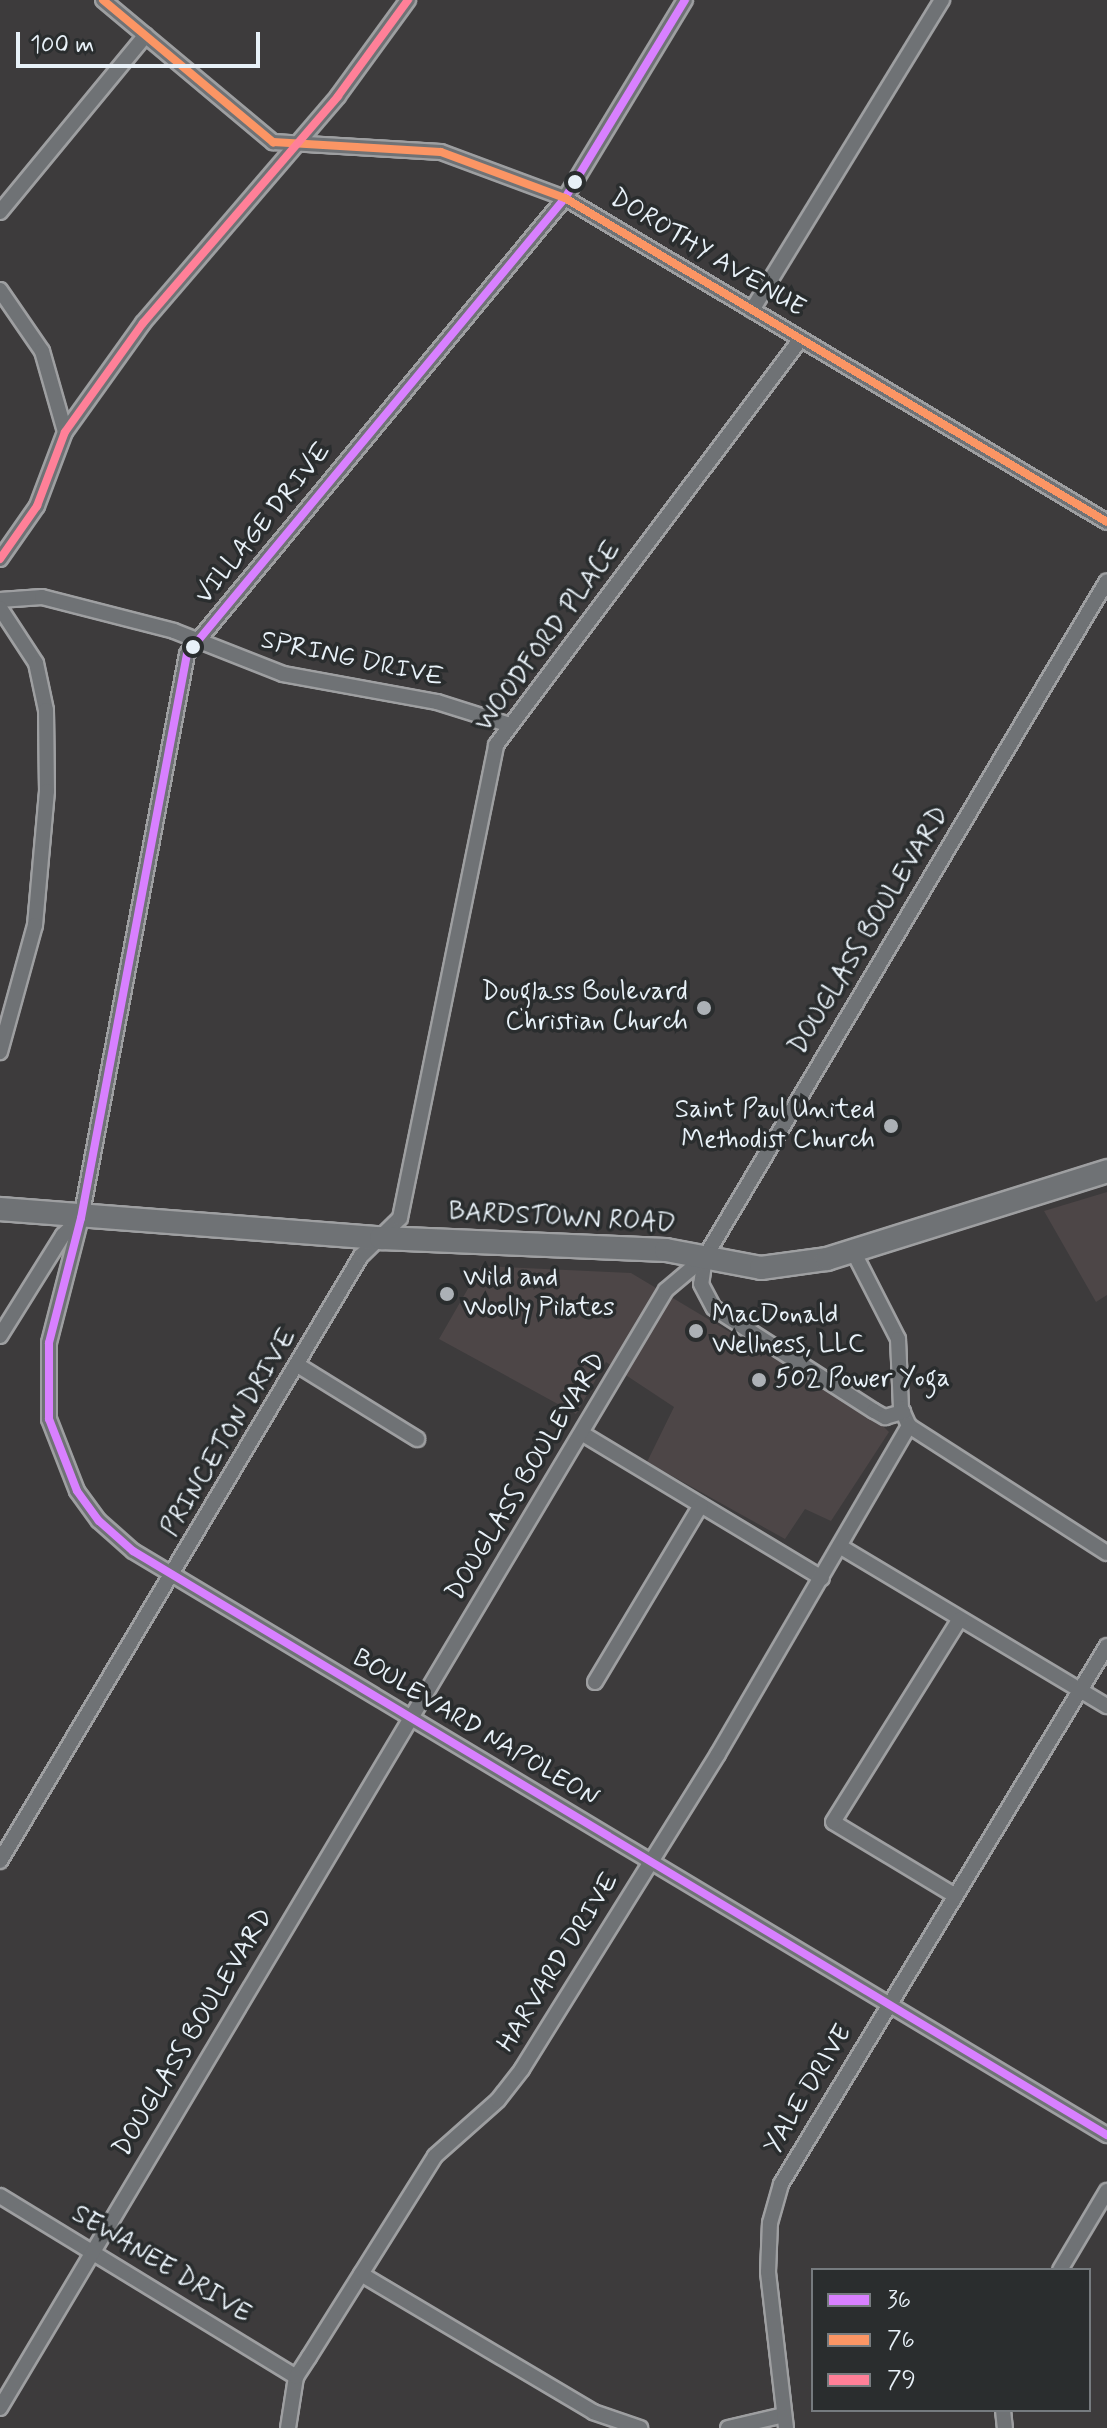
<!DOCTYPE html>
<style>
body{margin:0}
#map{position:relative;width:1107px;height:2428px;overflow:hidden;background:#3d3b3c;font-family:Mynerve,sans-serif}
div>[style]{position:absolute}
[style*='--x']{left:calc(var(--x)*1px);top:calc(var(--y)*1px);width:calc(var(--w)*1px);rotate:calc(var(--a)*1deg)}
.built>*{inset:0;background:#4d4647}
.roads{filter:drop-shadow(2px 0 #9e9fa1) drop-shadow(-2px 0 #9e9fa1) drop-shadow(0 2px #9e9fa1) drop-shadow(0 -2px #9e9fa1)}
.minor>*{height:14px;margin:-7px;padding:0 7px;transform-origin:7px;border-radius:7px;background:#6f7275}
.primary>*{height:22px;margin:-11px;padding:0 11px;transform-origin:11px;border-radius:11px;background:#6f7275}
.bus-1>*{height:8px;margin:-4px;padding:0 4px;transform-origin:4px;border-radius:4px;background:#d880ff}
.bus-2>*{height:8px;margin:-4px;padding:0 4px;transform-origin:4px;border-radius:4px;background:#fb9564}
.bus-3>*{height:8px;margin:-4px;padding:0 4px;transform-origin:4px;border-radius:4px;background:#ff8098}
.dots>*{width:22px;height:22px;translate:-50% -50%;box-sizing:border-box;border:4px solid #2a2d2e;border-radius:50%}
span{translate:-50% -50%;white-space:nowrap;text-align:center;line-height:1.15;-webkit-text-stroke:7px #2a2d2e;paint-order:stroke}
.street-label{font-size:26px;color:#e8f1f8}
.poi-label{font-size:26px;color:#e8f1f8}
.right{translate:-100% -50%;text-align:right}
.left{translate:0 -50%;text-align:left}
.legend{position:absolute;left:811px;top:2268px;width:280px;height:144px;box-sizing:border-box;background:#2a2d2e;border:2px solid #767b7f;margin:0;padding:10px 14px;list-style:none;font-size:24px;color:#e8f1f8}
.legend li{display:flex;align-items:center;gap:16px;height:40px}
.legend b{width:40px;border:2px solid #767b7f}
.scale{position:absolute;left:16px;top:32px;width:244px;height:36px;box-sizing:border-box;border:4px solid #e8f1f8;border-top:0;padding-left:10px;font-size:24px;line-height:28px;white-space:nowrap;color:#e8f1f8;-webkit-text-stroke:6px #2a2d2e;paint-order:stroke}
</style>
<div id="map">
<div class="built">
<i style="clip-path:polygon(1107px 1192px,1107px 1295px,1096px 1302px,1044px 1211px)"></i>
<i style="clip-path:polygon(481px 1266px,631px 1273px,877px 1420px,889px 1432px,831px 1521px,805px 1509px,785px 1539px,647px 1462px,674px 1407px,606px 1362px,576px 1414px,439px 1339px)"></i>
</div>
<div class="roads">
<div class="minor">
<i style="--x:103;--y:0;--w:222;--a:39.9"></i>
<i style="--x:273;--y:142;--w:168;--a:3.4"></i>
<i style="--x:441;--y:152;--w:132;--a:20.4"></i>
<i style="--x:565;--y:198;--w:631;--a:30.87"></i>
<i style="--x:685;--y:0;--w:232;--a:121.2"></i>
<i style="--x:565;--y:198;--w:592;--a:129.66"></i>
<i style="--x:187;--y:654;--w:574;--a:100.64"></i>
<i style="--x:81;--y:1218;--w:129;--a:104.4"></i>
<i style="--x:49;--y:1343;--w:76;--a:90"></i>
<i style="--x:49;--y:1419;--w:77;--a:68.7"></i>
<i style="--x:77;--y:1491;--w:37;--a:54"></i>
<i style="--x:99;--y:1521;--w:45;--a:41.4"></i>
<i style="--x:133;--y:1551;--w:1136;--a:30.95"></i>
<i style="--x:0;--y:212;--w:229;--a:-50.5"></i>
<i style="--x:0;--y:290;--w:74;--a:55.5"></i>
<i style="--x:42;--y:351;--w:84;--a:74.1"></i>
<i style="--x:752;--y:310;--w:364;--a:-58.5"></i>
<i style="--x:0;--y:559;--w:65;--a:-55.1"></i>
<i style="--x:37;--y:506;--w:79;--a:-69.3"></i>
<i style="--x:65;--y:432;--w:134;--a:-54.4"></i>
<i style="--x:143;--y:323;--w:299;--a:-49.3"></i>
<i style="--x:338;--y:96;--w:119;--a:-53.9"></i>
<i style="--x:0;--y:600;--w:42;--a:-4.1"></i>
<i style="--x:42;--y:597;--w:136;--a:14.4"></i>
<i style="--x:174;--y:631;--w:117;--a:21.5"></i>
<i style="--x:283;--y:674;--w:157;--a:10.3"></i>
<i style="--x:437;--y:702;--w:77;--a:17.5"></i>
<i style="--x:0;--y:608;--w:66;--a:56.8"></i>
<i style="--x:36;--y:663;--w:48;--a:78"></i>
<i style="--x:46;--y:710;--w:81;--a:89.3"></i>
<i style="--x:47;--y:791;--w:135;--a:95.1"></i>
<i style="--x:35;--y:925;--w:132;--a:105.4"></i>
<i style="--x:853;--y:1251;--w:99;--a:62.9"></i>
<i style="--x:898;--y:1339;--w:69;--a:87.5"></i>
<i style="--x:901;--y:1408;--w:20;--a:66"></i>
<i style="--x:909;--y:1426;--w:235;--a:32.7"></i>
<i style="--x:705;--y:1257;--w:27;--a:98"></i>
<i style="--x:701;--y:1284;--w:27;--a:62"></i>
<i style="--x:714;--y:1308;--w:190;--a:32.8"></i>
<i style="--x:874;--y:1411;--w:13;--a:29"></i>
<i style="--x:885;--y:1417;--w:19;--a:-16"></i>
<i style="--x:0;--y:1336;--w:119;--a:-58"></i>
<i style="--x:63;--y:1235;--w:25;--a:-43"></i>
<i style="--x:299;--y:1366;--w:139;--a:31.7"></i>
<i style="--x:583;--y:1434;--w:279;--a:31.1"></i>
<i style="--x:841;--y:1547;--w:310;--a:30.9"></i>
<i style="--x:595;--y:1682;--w:206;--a:-59.1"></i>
<i style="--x:0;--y:1861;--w:705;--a:-59.18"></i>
<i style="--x:361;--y:1256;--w:54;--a:-44.3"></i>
<i style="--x:400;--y:1218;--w:483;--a:-78.5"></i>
<i style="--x:496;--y:745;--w:506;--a:-53.11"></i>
<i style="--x:954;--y:1895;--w:141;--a:-148.9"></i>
<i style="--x:833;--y:1822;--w:239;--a:-58"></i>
<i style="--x:0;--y:2196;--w:347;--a:31.4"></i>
<i style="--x:1060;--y:2270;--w:92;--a:-59.3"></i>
<i style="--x:361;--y:2274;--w:270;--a:30.7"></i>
<i style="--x:593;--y:2412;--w:50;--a:18.8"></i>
<i style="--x:0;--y:2408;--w:1301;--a:-59.22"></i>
<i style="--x:666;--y:1290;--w:51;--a:-40.2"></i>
<i style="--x:705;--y:1257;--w:786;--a:-59.26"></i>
<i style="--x:1003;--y:2410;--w:18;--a:84"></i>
<i style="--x:288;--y:2428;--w:52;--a:-81.1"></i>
<i style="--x:296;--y:2377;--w:24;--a:-57"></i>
<i style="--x:309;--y:2357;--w:237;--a:-57.9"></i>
<i style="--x:435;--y:2156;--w:84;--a:-41.6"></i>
<i style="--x:498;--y:2100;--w:39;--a:-52"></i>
<i style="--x:522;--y:2069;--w:371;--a:-58.1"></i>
<i style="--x:718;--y:1754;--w:380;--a:-59.8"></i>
<i style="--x:728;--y:2428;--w:57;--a:-13.1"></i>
<i style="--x:786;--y:2428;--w:157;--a:-96.6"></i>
<i style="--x:768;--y:2272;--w:49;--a:-87.7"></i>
<i style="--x:770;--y:2223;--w:41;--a:-74.2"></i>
<i style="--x:781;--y:2184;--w:629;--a:-58.79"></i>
</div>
<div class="primary">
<i style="--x:0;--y:1209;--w:382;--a:4.4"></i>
<i style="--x:381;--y:1238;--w:285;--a:2.4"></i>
<i style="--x:666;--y:1250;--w:97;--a:10.7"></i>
<i style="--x:761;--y:1268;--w:67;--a:-7.8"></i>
<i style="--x:827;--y:1259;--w:294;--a:-17.4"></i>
</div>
</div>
<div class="bus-1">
<i style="--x:685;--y:0;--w:232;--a:121.2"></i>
<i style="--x:565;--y:198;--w:592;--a:129.66"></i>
<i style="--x:187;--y:654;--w:574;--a:100.64"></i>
<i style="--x:81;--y:1218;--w:129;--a:104.4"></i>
<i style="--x:49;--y:1343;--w:76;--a:90"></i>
<i style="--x:49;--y:1419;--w:77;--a:68.7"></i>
<i style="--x:77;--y:1491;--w:37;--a:54"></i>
<i style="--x:99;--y:1521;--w:45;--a:41.4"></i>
<i style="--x:133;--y:1551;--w:1136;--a:30.95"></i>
</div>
<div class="bus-2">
<i style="--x:103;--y:0;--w:222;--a:39.9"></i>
<i style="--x:273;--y:142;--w:168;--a:3.4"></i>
<i style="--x:441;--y:152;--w:132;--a:20.4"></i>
<i style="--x:565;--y:198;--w:631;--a:30.87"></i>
</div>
<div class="bus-3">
<i style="--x:0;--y:559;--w:65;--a:-55.1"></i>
<i style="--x:37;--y:506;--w:79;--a:-69.3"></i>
<i style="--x:65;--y:432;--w:134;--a:-54.4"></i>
<i style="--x:143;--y:323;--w:299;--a:-49.3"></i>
<i style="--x:338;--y:96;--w:119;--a:-53.9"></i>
</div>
<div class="dots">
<i style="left:575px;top:182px;background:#e8f1f8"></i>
<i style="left:193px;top:647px;background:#e8f1f8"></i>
<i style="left:704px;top:1008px;background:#acb1b6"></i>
<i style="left:891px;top:1126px;background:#acb1b6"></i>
<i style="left:447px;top:1294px;background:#acb1b6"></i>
<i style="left:696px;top:1331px;background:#acb1b6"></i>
<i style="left:759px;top:1380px;background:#acb1b6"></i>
</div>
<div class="street-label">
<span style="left:707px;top:254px;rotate:31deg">DOROTHY AVENUE</span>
<span style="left:264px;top:524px;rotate:-51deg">VILLAGE DRIVE</span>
<span style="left:549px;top:637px;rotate:-54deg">WOODFORD PLACE</span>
<span style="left:352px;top:660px;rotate:12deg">SPRING DRIVE</span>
<span style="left:870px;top:931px;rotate:-59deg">DOUGLASS BOULEVARD</span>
<span style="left:562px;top:1219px;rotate:3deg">BARDSTOWN ROAD</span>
<span style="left:230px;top:1433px;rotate:-59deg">PRINCETON DRIVE</span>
<span style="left:527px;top:1477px;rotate:-59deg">DOUGLASS BOULEVARD</span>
<span style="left:475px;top:1729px;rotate:31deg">BOULEVARD NAPOLEON</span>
<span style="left:559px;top:1963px;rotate:-58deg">HARVARD DRIVE</span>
<span style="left:194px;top:2033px;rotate:-59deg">DOUGLASS BOULEVARD</span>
<span style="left:809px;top:2090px;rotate:-59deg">YALE DRIVE</span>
<span style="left:161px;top:2265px;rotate:31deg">SEWANEE DRIVE</span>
</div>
<div class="poi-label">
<span class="right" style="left:688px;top:1008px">Douglass Boulevard<br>Christian Church</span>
<span class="right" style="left:875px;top:1126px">Saint Paul United<br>Methodist Church</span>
<span class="left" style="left:463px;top:1294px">Wild and<br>Woolly Pilates</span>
<span class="left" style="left:712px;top:1331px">MacDonald<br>Wellness, LLC</span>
<span class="left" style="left:775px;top:1380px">502 Power Yoga</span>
</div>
<ul class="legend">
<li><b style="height:10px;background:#d880ff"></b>36</li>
<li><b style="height:10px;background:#fb9564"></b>76</li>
<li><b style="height:10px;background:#ff8098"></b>79</li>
</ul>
<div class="scale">100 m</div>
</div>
